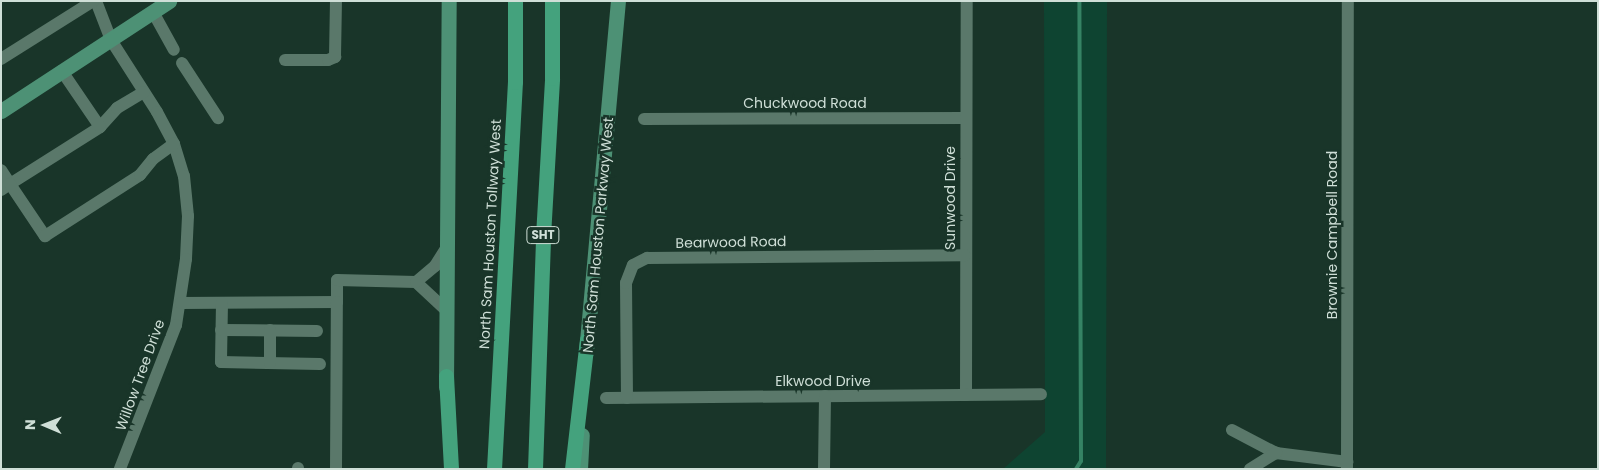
<!DOCTYPE html>
<style>
body{margin:0}
#map{position:relative;width:1599px;height:470px;overflow:hidden;background:#193529;font-family:Poppins,sans-serif}
div>[style]{position:absolute}
[style*='--x']{left:calc(var(--x)*1px);top:calc(var(--y)*1px);width:calc(var(--w)*1px);rotate:calc(var(--a)*1deg)}
.green>*{inset:0;background:#0e4431}
.stream>*{height:4px;margin:-2px;padding:0 2px;transform-origin:2px;border-radius:2px;background:#358364}
.minor>*{height:12px;margin:-6px;padding:0 6px;transform-origin:6px;border-radius:6px;background:#5a786a}
.major>*{height:15px;margin:-7.5px;padding:0 7.5px;transform-origin:7.5px;border-radius:7.5px;background:#4d9175}
.highway>*{height:15px;margin:-7.5px;padding:0 7.5px;transform-origin:7.5px;border-radius:7.5px;background:#44a27d}
span{translate:-50% -50%;white-space:nowrap;text-align:center;line-height:1.15;-webkit-text-stroke:5px #193529;paint-order:stroke}
.shield-label span{padding:1px 4px;background:#193529;border:1px solid;border-radius:4px;-webkit-text-stroke-width:0}
.shield-label{font-size:12px;color:#cfdfd7;font-weight:700}
.street-label{font-size:14px;color:#cfdfd7}
.frame{position:absolute;inset:0;border:2px solid #cfdfd7;pointer-events:none}
.north{position:absolute;left:20px;top:400px;width:50px;height:50px;-webkit-text-stroke:4px #193529;paint-order:stroke;rotate:271deg;font-size:14px;font-weight:700;line-height:20px;text-align:center;color:#cfdfd7}
.north::after{content:'';display:block;margin:auto;width:18px;height:22px;background:#cfdfd7;clip-path:polygon(50% 0,100% 100%,50% 72%,0 100%)}
</style>
<div id="map">
<div class="green">
<i style="clip-path:polygon(1044px 1px,1107px 1px,1106px 469px,1003px 469px,1045px 432px)"></i>
</div>
<div class="stream">
<i style="--x:1076;--y:469;--w:9;--a:-58"></i>
<i style="--x:1081;--y:461;--w:460;--a:-90.2"></i>
</div>
<div class="minor">
<i style="--x:96;--y:1;--w:42;--a:69"></i>
<i style="--x:111;--y:40;--w:85;--a:57.4"></i>
<i style="--x:157;--y:112;--w:36;--a:62"></i>
<i style="--x:174;--y:144;--w:34;--a:73"></i>
<i style="--x:184;--y:176;--w:40;--a:84.3"></i>
<i style="--x:188;--y:216;--w:43;--a:92.7"></i>
<i style="--x:186;--y:259;--w:67;--a:98.6"></i>
<i style="--x:176;--y:325;--w:155;--a:111.3"></i>
<i style="--x:153;--y:12;--w:43;--a:61.1"></i>
<i style="--x:1;--y:59;--w:109;--a:-32.2"></i>
<i style="--x:285;--y:60;--w:43;--a:0"></i>
<i style="--x:328;--y:60;--w:8;--a:-23"></i>
<i style="--x:335;--y:57;--w:56;--a:-89"></i>
<i style="--x:182;--y:63;--w:66;--a:56.8"></i>
<i style="--x:644;--y:119;--w:322;--a:-0.2"></i>
<i style="--x:100;--y:127;--w:25;--a:-48"></i>
<i style="--x:117;--y:108;--w:31;--a:-31"></i>
<i style="--x:1;--y:170;--w:17;--a:57"></i>
<i style="--x:10;--y:184;--w:107;--a:-32.3"></i>
<i style="--x:100;--y:127;--w:68;--a:-124.2"></i>
<i style="--x:1;--y:190;--w:11;--a:-34"></i>
<i style="--x:10;--y:184;--w:63;--a:56.1"></i>
<i style="--x:45;--y:236;--w:113;--a:-32.7"></i>
<i style="--x:140;--y:175;--w:21;--a:-51"></i>
<i style="--x:153;--y:159;--w:26;--a:-36"></i>
<i style="--x:181;--y:303;--w:156;--a:-0.4"></i>
<i style="--x:337;--y:302;--w:22;--a:-90"></i>
<i style="--x:337;--y:280;--w:79;--a:1.5"></i>
<i style="--x:222;--y:303;--w:59;--a:91"></i>
<i style="--x:221;--y:362;--w:99;--a:1.2"></i>
<i style="--x:446;--y:310;--w:41;--a:-137"></i>
<i style="--x:416;--y:282;--w:25;--a:-40"></i>
<i style="--x:435;--y:266;--w:22;--a:-58"></i>
<i style="--x:221;--y:330;--w:96;--a:0.6"></i>
<i style="--x:270;--y:363;--w:33;--a:-90"></i>
<i style="--x:966;--y:395;--w:394;--a:-89.9"></i>
<i style="--x:606;--y:398;--w:435;--a:-0.5"></i>
<i style="--x:627;--y:398;--w:115;--a:-90.5"></i>
<i style="--x:626;--y:283;--w:19;--a:-69"></i>
<i style="--x:633;--y:265;--w:16;--a:-27"></i>
<i style="--x:647;--y:258;--w:318;--a:-0.5"></i>
<i style="--x:1232;--y:430;--w:50;--a:27.6"></i>
<i style="--x:1276;--y:453;--w:72;--a:7.2"></i>
<i style="--x:298;--y:469;--w:1;--a:-90"></i>
<i style="--x:336;--y:469;--w:167;--a:-89.7"></i>
<i style="--x:824;--y:469;--w:73;--a:-89.2"></i>
<i style="--x:1250;--y:469;--w:31;--a:-32"></i>
<i style="--x:1347;--y:469;--w:468;--a:-89.9"></i>
</div>
<div class="major">
<i style="--x:1;--y:111;--w:201;--a:-33.2"></i>
<i style="--x:586;--y:352;--w:352;--a:-84.8"></i>
<i style="--x:446;--y:387;--w:386;--a:-89.6"></i>
<i style="--x:580;--y:469;--w:34;--a:-87"></i>
</div>
<div class="highway">
<i style="--x:446;--y:376;--w:93;--a:86.9"></i>
<i style="--x:494;--y:469;--w:388;--a:-86.9"></i>
<i style="--x:515;--y:82;--w:81;--a:-90"></i>
<i style="--x:535;--y:469;--w:233;--a:-88"></i>
<i style="--x:543;--y:236;--w:158;--a:-86.7"></i>
<i style="--x:552;--y:78;--w:77;--a:-90"></i>
<i style="--x:572;--y:469;--w:130;--a:-83.4"></i>
</div>
<div class="shield-label">
<span style="left:543px;top:235px">SHT</span>
</div>
<div class="street-label">
<span style="left:805px;top:103px">Chuckwood Road</span>
<span style="left:950px;top:198px;rotate:-90deg">Sunwood Drive</span>
<span style="left:490px;top:234px;rotate:-87deg">North Sam Houston Tollway West</span>
<span style="left:598px;top:235px;rotate:-85deg">North Sam Houston Parkway West</span>
<span style="left:1332px;top:235px;rotate:-90deg">Brownie Campbell Road</span>
<span style="left:731px;top:242px;rotate:-1deg">Bearwood Road</span>
<span style="left:140px;top:375px;rotate:-70deg">Willow Tree Drive</span>
<span style="left:823px;top:381px">Elkwood Drive</span>
</div>
<div class="frame"></div>
<div class="north">N</div>
</div>
